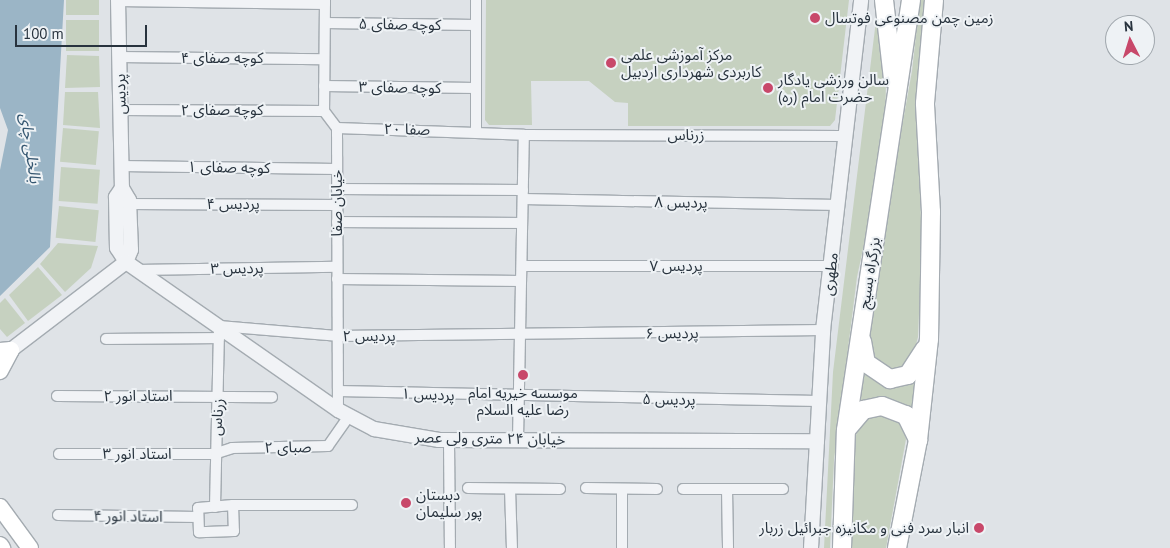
<!DOCTYPE html>
<meta charset="utf-8">
<style>
body{margin:0}
#map{position:relative;width:1170px;height:548px;overflow:hidden;background:#dfe3e7;font-family:"PT Sans","Noto Sans Arabic",sans-serif}
div>[style]{position:absolute}
[style*='--x']{left:calc(var(--x)*1px);top:calc(var(--y)*1px);width:calc(var(--w)*1px);rotate:calc(var(--a)*1deg)}
.green>*{inset:0;background:#c6d1c0;transform-origin:0 0}
.water>*{inset:0;background:#9bb5c6}
.roads{filter:drop-shadow(1px 0 #a4abb1) drop-shadow(-1px 0 #a4abb1) drop-shadow(0 1px #a4abb1) drop-shadow(0 -1px #a4abb1)}
.minor>*{height:10px;margin:-5px;padding:0 5px;transform-origin:5px;border-radius:5px;background:#f1f3f6}
.tertiary>*{height:14px;margin:-7px;padding:0 7px;transform-origin:7px;border-radius:7px;background:#f1f3f6}
.primary>*{height:16px;margin:-8px;padding:0 8px;transform-origin:8px;border-radius:8px;background:#fff}
.trunk>*{height:18px;margin:-9px;padding:0 9px;transform-origin:9px;border-radius:9px;background:#fff}
.dots>*{width:14px;height:14px;translate:-50% -50%;box-sizing:border-box;border:2px solid #eef2f5;border-radius:50%}
span{translate:-50% -50%;white-space:nowrap;text-align:center;line-height:1.15;-webkit-text-stroke:4px #eef2f5;paint-order:stroke}
.poi-label{font-size:15px;color:#28333e}
.left{translate:0 -50%;text-align:left}
.right{translate:-100% -50%;text-align:right}
.street-label{font-size:15px;color:#28333e}
.water-label{font-size:16px;color:#345670;font-style:italic}
.north{position:absolute;left:1105px;top:15px;width:50px;height:50px;box-sizing:border-box;background:#eef2f5;border:1px solid #9fa6ac;border-radius:50%;rotate:355deg;font-size:14px;font-weight:700;line-height:20px;text-align:center;color:#28333e}
.north::after{content:'';display:block;margin:auto;width:18px;height:22px;background:#c8486a;clip-path:polygon(50% 0,100% 100%,50% 72%,0 100%)}
.scale{position:absolute;left:15px;top:25px;width:132px;height:22px;box-sizing:border-box;border:2px solid #28333e;border-top:0;padding-left:6px;font-size:15px;line-height:18px;white-space:nowrap;color:#28333e;-webkit-text-stroke:4px #eef2f5;paint-order:stroke}
</style>
<div id="map">
<div class="green">
<i style="left:66px;top:0;width:33px;height:15px"></i>
<i style="clip-path:polygon(486px 0,849px 0,835px 120px,830px 126px,628px 126px,628px 103px,615px 102px,589px 81px,531px 81px,532px 125px,489px 125px,485px 120px)"></i>
<i style="clip-path:polygon(920px 0,925px 0,917px 120px,922px 243px,918px 337px,911px 363px,895px 371px,868px 356px,869px 310px,912px 71px)"></i>
<i style="clip-path:polygon(877px 12px,886px 76px,885px 146px,857px 277px,834px 460px,830px 548px,824px 548px,833px 372px)"></i>
<i style="left:66px;top:20px;width:33px;height:31px"></i>
<i style="clip-path:polygon(67px 55px,99px 56px,100px 87px,65px 88px)"></i>
<i style="clip-path:polygon(65px 92px,98px 92px,100px 128px,63px 125px)"></i>
<i style="left:63px;top:128px;width:36px;height:34px;rotate:5deg"></i>
<i style="left:61px;top:167px;width:39px;height:34px;rotate:4deg"></i>
<i style="left:59px;top:206px;width:40px;height:32px;rotate:6deg"></i>
<i style="clip-path:polygon(58px 243px,98px 246px,91px 268px,65px 292px,40px 264px)"></i>
<i style="clip-path:polygon(38px 267px,62px 295px,28px 321px,9px 295px)"></i>
<i style="clip-path:polygon(5px 298px,25px 323px,7px 337px,0 329px,0 303px)"></i>
<i style="clip-path:polygon(864px 371px,879px 382px,918px 371px,914px 417px,855px 413px)"></i>
<i style="clip-path:polygon(885px 413px,902px 423px,906px 439px,886px 548px,847px 548px,856px 435px,864px 418px)"></i>
</div>
<div class="water">
<i style="clip-path:polygon(0 0,64px 0,50px 247px,0 296px,0 170px,8px 130px,0 108px)"></i>
</div>
<div class="roads">
<div class="minor">
<i style="--x:325;--y:0;--w:111;--a:90.5"></i>
<i style="--x:324;--y:111;--w:21;--a:53"></i>
<i style="--x:337;--y:128;--w:282;--a:89.8"></i>
<i style="--x:476;--y:0;--w:130;--a:90"></i>
<i style="--x:118;--y:1;--w:207;--a:0.8"></i>
<i style="--x:325;--y:23;--w:151;--a:0.8"></i>
<i style="--x:119;--y:57;--w:205;--a:0.6"></i>
<i style="--x:324;--y:86;--w:152;--a:0.8"></i>
<i style="--x:120;--y:110;--w:204;--a:0.3"></i>
<i style="--x:337;--y:128;--w:187;--a:2.1"></i>
<i style="--x:524;--y:135;--w:323;--a:0.2"></i>
<i style="--x:121;--y:166;--w:216;--a:0.8"></i>
<i style="--x:337;--y:189;--w:186;--a:0.3"></i>
<i style="--x:523;--y:199;--w:315;--a:1.1"></i>
<i style="--x:129;--y:204;--w:208;--a:0.3"></i>
<i style="--x:337;--y:222;--w:185;--a:0.3"></i>
<i style="--x:522;--y:266;--w:309;--a:0"></i>
<i style="--x:137;--y:270;--w:200;--a:-0.9"></i>
<i style="--x:337;--y:279;--w:184;--a:0.6"></i>
<i style="--x:106;--y:339;--w:113;--a:-0.5"></i>
<i style="--x:338;--y:391;--w:480;--a:1.2"></i>
<i style="--x:57;--y:396;--w:215;--a:0.3"></i>
<i style="--x:518;--y:439;--w:304;--a:-88.9"></i>
<i style="--x:449;--y:440;--w:108;--a:89.5"></i>
<i style="--x:59;--y:454;--w:155;--a:0"></i>
<i style="--x:214;--y:454;--w:19;--a:-18"></i>
<i style="--x:232;--y:448;--w:96;--a:-1.2"></i>
<i style="--x:328;--y:446;--w:35;--a:-55"></i>
<i style="--x:468;--y:488;--w:92;--a:0.6"></i>
<i style="--x:586;--y:488;--w:71;--a:0.8"></i>
<i style="--x:510;--y:489;--w:59;--a:88.1"></i>
<i style="--x:622;--y:489;--w:59;--a:90"></i>
<i style="--x:683;--y:489;--w:100;--a:0"></i>
<i style="--x:727;--y:489;--w:59;--a:89"></i>
<i style="--x:233;--y:505;--w:26;--a:88"></i>
<i style="--x:234;--y:531;--w:35;--a:178"></i>
<i style="--x:199;--y:532;--w:24;--a:-92"></i>
<i style="--x:198;--y:508;--w:35;--a:-5"></i>
<i style="--x:233;--y:505;--w:119;--a:0"></i>
<i style="--x:215;--y:507;--w:181;--a:-88.7"></i>
<i style="--x:219;--y:326;--w:118;--a:4.8"></i>
<i style="--x:337;--y:336;--w:486;--a:-0.7"></i>
<i style="--x:58;--y:515;--w:140;--a:0.8"></i>
</div>
<div class="tertiary">
<i style="--x:118;--y:0;--w:188;--a:88.8"></i>
<i style="--x:122;--y:188;--w:14;--a:60"></i>
<i style="--x:129;--y:200;--w:50;--a:87.7"></i>
<i style="--x:131;--y:250;--w:13;--a:113"></i>
<i style="--x:122;--y:188;--w:11;--a:124"></i>
<i style="--x:116;--y:197;--w:51;--a:88.9"></i>
<i style="--x:117;--y:248;--w:17;--a:57"></i>
<i style="--x:126;--y:262;--w:259;--a:34.9"></i>
<i style="--x:338;--y:410;--w:41;--a:27.8"></i>
<i style="--x:374;--y:429;--w:66;--a:9.6"></i>
<i style="--x:439;--y:440;--w:378;--a:0.2"></i>
<i style="--x:3;--y:356;--w:155;--a:-37.4"></i>
<i style="--x:811;--y:548;--w:218;--a:-86.8"></i>
<i style="--x:823;--y:330;--w:332;--a:-83.4"></i>
</div>
<div class="primary">
<i style="--x:0;--y:351;--w:11;--a:-5"></i>
<i style="--x:11;--y:350;--w:24;--a:118"></i>
<i style="--x:0;--y:507;--w:51;--a:53.8"></i>
<i style="--x:0;--y:545;--w:4;--a:56"></i>
</div>
<div class="trunk">
<i style="--x:884;--y:0;--w:80;--a:83.5"></i>
<i style="--x:862;--y:341;--w:22;--a:80"></i>
<i style="--x:866;--y:363;--w:29;--a:34"></i>
<i style="--x:890;--y:379;--w:18;--a:-13"></i>
<i style="--x:908;--y:375;--w:31;--a:-57"></i>
<i style="--x:847;--y:429;--w:25;--a:-50"></i>
<i style="--x:863;--y:410;--w:19;--a:-12"></i>
<i style="--x:882;--y:406;--w:26;--a:21"></i>
<i style="--x:906;--y:415;--w:28;--a:64"></i>
<i style="--x:842;--y:548;--w:118;--a:-88.1"></i>
<i style="--x:846;--y:430;--w:435;--a:-81.4"></i>
<i style="--x:897;--y:548;--w:110;--a:-79"></i>
<i style="--x:918;--y:440;--w:102;--a:-83.8"></i>
<i style="--x:929;--y:339;--w:127;--a:-89.1"></i>
<i style="--x:931;--y:212;--w:109;--a:-93.2"></i>
<i style="--x:925;--y:103;--w:103;--a:-85"></i>
</div>
</div>
<div class="dots">
<i style="left:815px;top:18px;background:#c8486a"></i>
<i style="left:611px;top:63px;background:#c8486a"></i>
<i style="left:768px;top:88px;background:#c8486a"></i>
<i style="left:523px;top:375px;background:#c8486a"></i>
<i style="left:406px;top:503px;background:#c8486a"></i>
<i style="left:979px;top:528px;background:#c8486a"></i>
</div>
<div class="poi-label">
<span class="left" style="left:825px;top:18px">زمین چمن مصنوعی فوتسال</span>
<span class="left" style="left:621px;top:63px">مرکز آموزشی علمی<br>کاربردی شهرداری اردبیل</span>
<span class="left" style="left:778px;top:88px">سالن ورزشی یادگار<br>حضرت امام (ره)</span>
<span style="left:523px;top:401px">موسسه خیریه امام<br>رضا علیه السلام</span>
<span class="left" style="left:416px;top:503px">دبستان<br>پور سلیمان</span>
<span class="right" style="left:969px;top:528px">انبار سرد فنی و مکانیزه جبرائیل زربار</span>
</div>
<div class="street-label">
<span style="left:400px;top:24px;rotate:1deg">کوچه صفای ۵</span>
<span style="left:222px;top:58px">کوچه صفای ۴</span>
<span style="left:400px;top:87px;rotate:1deg">کوچه صفای ۳</span>
<span style="left:120px;top:94px;rotate:-91deg">پردیس</span>
<span style="left:222px;top:110px">کوچه صفای ۲</span>
<span style="left:407px;top:129px;rotate:1deg">صفا ۲۰</span>
<span style="left:686px;top:135px">زرناس</span>
<span style="left:229px;top:167px;rotate:1deg">کوچه صفای ۱</span>
<span style="left:681px;top:202px;rotate:1deg">پردیس ۸</span>
<span style="left:337px;top:203px;rotate:-90deg">خیابان صفا</span>
<span style="left:233px;top:204px">پردیس ۴</span>
<span style="left:676px;top:266px">پردیس ۷</span>
<span style="left:237px;top:268px;rotate:-1deg">پردیس ۳</span>
<span style="left:869px;top:273px;rotate:-81deg">بزرگراه بسیج</span>
<span style="left:830px;top:274px;rotate:-83deg">مطهری</span>
<span style="left:672px;top:333px;rotate:-1deg">پردیس ۶</span>
<span style="left:369px;top:336px">پردیس ۲</span>
<span style="left:428px;top:394px;rotate:2deg">پردیس ۱</span>
<span style="left:138px;top:396px">استاد انور ۲</span>
<span style="left:669px;top:399px;rotate:1deg">پردیس ۵</span>
<span style="left:217px;top:417px;rotate:-86deg">زرناس</span>
<span style="left:490px;top:438px;rotate:1deg">خیابان ۲۴ متری ولی عصر</span>
<span style="left:288px;top:447px;rotate:-1deg">صبای ۲</span>
<span style="left:137px;top:454px">استاد انور ۳</span>
<span style="left:128px;top:516px;rotate:1deg">استاد انور ۴</span>
</div>
<div class="water-label">
<span style="left:31px;top:148px;rotate:82deg">بالخلی چای</span>
</div>
<div class="north">N</div>
<div class="scale">100 m</div>
</div>
